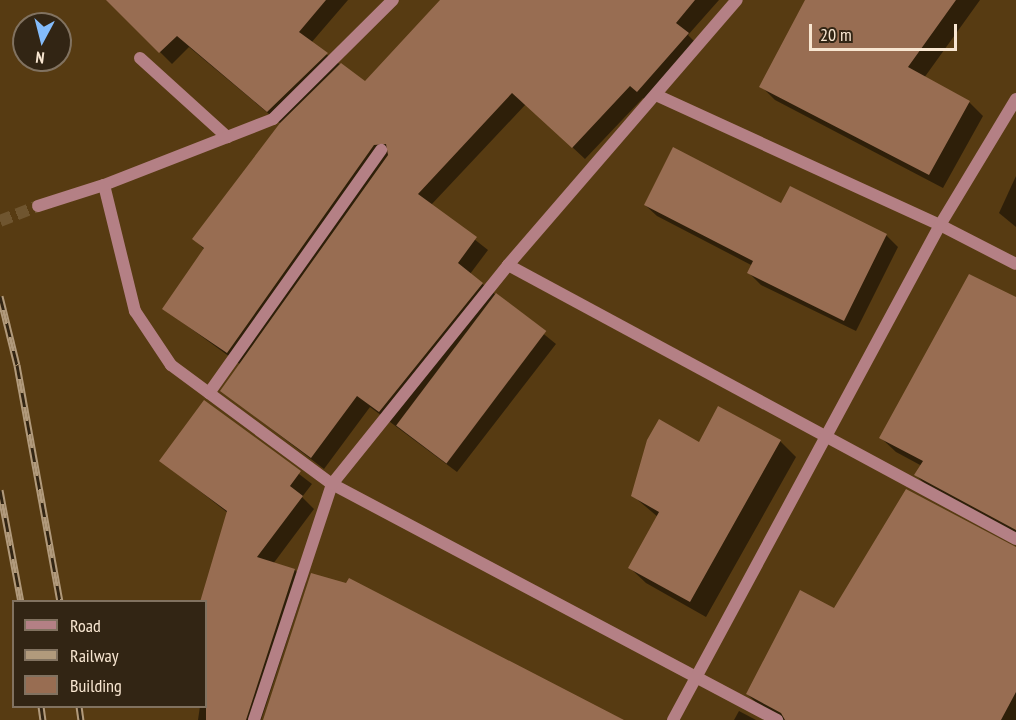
<!DOCTYPE html>
<style>
body{margin:0}
#map{position:relative;width:1016px;height:720px;overflow:hidden;background:#573b12;font-family:"PT Sans Narrow",sans-serif}
div>[style]{position:absolute}
[style*='--x']{left:calc(var(--x)*1px);top:calc(var(--y)*1px);width:calc(var(--w)*1px);rotate:calc(var(--a)*1deg)}
.shadow>*{inset:0;background:#0007}
.building>*{inset:0;background:#986d52;transform-origin:0 0}
.street-tunnel>*{height:12px;margin-top:-6px;transform-origin:0;background:repeating-linear-gradient(90deg,#6f552f 0 12px,transparent 0 18px)}
.street>*{height:12px;margin:-6px;padding:0 6px;transform-origin:6px;border-radius:6px;background:#b48085}
.rail>*{height:7px;margin-top:-3.5px;transform-origin:0;background:repeating-linear-gradient(90deg,#322514 0 14px,#b19a7c 0 28px);box-sizing:border-box;border-block:2px solid #b19a7c}
span{translate:-50% -50%;white-space:nowrap;text-align:center;line-height:1.15;-webkit-text-stroke:4.5px #322514;paint-order:stroke}
.legend{position:absolute;left:12px;top:600px;width:195px;height:108px;box-sizing:border-box;background:#322514;border:2px solid #817260;margin:0;padding:8px 10px;list-style:none;font-size:18px;color:#f8e6d1}
.legend li{display:flex;align-items:center;gap:12px;height:30px}
.legend b{width:30px;border:2px solid #817260}
.north{position:absolute;left:12px;top:12px;width:60px;height:60px;box-sizing:border-box;background:#322514;border:2px solid #817260;border-radius:50%;rotate:187deg;font-size:16px;font-weight:700;line-height:24px;text-align:center;color:#f8e6d1}
.north::after{content:'';display:block;margin:auto;width:21px;height:27px;background:#84bcfb;clip-path:polygon(50% 0,100% 100%,50% 72%,0 100%)}
.scale{position:absolute;left:809px;top:24px;width:148px;height:27px;box-sizing:border-box;border:3px solid #f8e6d1;border-top:0;padding-left:8px;font-size:18px;line-height:21px;white-space:nowrap;color:#f8e6d1;-webkit-text-stroke:4px #322514;paint-order:stroke}
</style>
<div id="map">
<div class="shadow">
<i style="clip-path:polygon(108px 0,348px 0,311px 43px,365px 83px,444px 0,719px 0,688px 35px,700px 47px,650px 104px,643px 98px,585px 159px,526px 104px,431px 205px,488px 250px,470px 274px,556px 344px,457px 472px,370px 407px,324px 469px,222px 391px,241px 365px,164px 309px,204px 249px,194px 239px,281px 124px,189px 47px,172px 64px)"></i>
<i style="clip-path:polygon(813px 0,980px 0,924px 78px,969px 102px,983px 116px,943px 188px,775px 100px,761px 86px)"></i>
<i style="clip-path:polygon(1016px 176px,1016px 227px,999px 213px)"></i>
<i style="clip-path:polygon(645px 205px,782px 205px,886px 235px,898px 247px,856px 331px,761px 285px,749px 273px,753px 266px,657px 216px)"></i>
<i style="clip-path:polygon(1016px 299px,1016px 535px,930px 489px,916px 475px,922px 466px,896px 452px,881px 438px)"></i>
<i style="clip-path:polygon(205px 402px,312px 484px,302px 497px,314px 509px,273px 564px,295px 570px,306px 582px,261px 720px,198px 720px,200px 706px,206px 706px,206px 670px,212px 669px,206px 667px,206px 602px,228px 513px,161px 461px)"></i>
<i style="clip-path:polygon(780px 441px,796px 457px,706px 617px,646px 583px,630px 568px,658px 517px,633px 496px,699px 444px)"></i>
<i style="clip-path:polygon(1016px 547px,1016px 720px,784px 720px,762px 708px,747px 694px,835px 610px)"></i>
<i style="clip-path:polygon(739px 711px,756px 720px,734px 720px)"></i>
</div>
<div class="building">
<i style="clip-path:polygon(106px 0,326px 0,299px 32px,328px 53px,267px 112px,177px 36px,159px 53px)"></i>
<i style="clip-path:polygon(440px 0,695px 0,676px 23px,689px 33px,637px 92px,630px 86px,572px 148px,512px 93px,418px 194px,477px 237px,458px 263px,483px 283px,379px 412px,357px 396px,311px 458px,220px 391px,388px 155px,386px 144px,374px 145px,227px 353px,162px 309px,204px 248px,192px 239px,280px 123px,341px 63px,365px 81px)"></i>
<i style="clip-path:polygon(805px 0,956px 0,908px 67px,970px 101px,929px 175px,759px 87px)"></i>
<i style="clip-path:polygon(673px 147px,781px 203px,790px 186px,887px 234px,844px 321px,747px 273px,753px 261px,644px 205px)"></i>
<i style="clip-path:polygon(969px 274px,1016px 297px,1016px 530px,914px 475px,923px 461px,879px 438px)"></i>
<i style="left:496px;top:293px;width:63px;height:166px;rotate:37deg"></i>
<i style="clip-path:polygon(204px 400px,301px 471px,290px 486px,303px 496px,257px 557px,295px 569px,246px 720px,206px 720px,206px 602px,200px 602px,227px 511px,159px 461px)"></i>
<i style="clip-path:polygon(718px 406px,781px 440px,690px 602px,628px 568px,659px 512px,631px 496px,647px 440px,659px 419px,699px 442px)"></i>
<i style="clip-path:polygon(906px 489px,1016px 547px,1016px 692px,1001px 720px,785px 720px,781px 713px,746px 694px,800px 590px,834px 608px)"></i>
<i style="clip-path:polygon(311px 573px,346px 583px,349px 578px,624px 720px,263px 720px)"></i>
</div>
<div class="street-tunnel">
<i style="--x:0;--y:221;--w:41;--a:-21.5"></i>
</div>
<div class="street">
<i style="--x:140;--y:58;--w:118;--a:42.2"></i>
<i style="--x:656;--y:95;--w:312;--a:24.6"></i>
<i style="--x:940;--y:225;--w:85;--a:27.2"></i>
<i style="--x:104;--y:185;--w:130;--a:76.2"></i>
<i style="--x:135;--y:311;--w:65;--a:56.3"></i>
<i style="--x:171;--y:365;--w:200;--a:36.5"></i>
<i style="--x:332;--y:484;--w:504;--a:27.94"></i>
<i style="--x:38;--y:206;--w:69;--a:-17.7"></i>
<i style="--x:104;--y:185;--w:181;--a:-21.3"></i>
<i style="--x:273;--y:119;--w:169;--a:-44.8"></i>
<i style="--x:508;--y:265;--w:577;--a:28.34"></i>
<i style="--x:209;--y:393;--w:298;--a:-54.7"></i>
<i style="--x:254;--y:720;--w:249;--a:-71.7"></i>
<i style="--x:332;--y:484;--w:281;--a:-51.2"></i>
<i style="--x:508;--y:265;--w:350;--a:-49.2"></i>
<i style="--x:673;--y:720;--w:562;--a:-61.66"></i>
<i style="--x:940;--y:225;--w:147;--a:-58.9"></i>
</div>
<div class="rail">
<i style="--x:0;--y:296;--w:71;--a:76.2"></i>
<i style="--x:17;--y:365;--w:241;--a:79.7"></i>
<i style="--x:0;--y:490;--w:114;--a:79.4"></i>
<i style="--x:41;--y:706;--w:14;--a:82"></i>
<i style="--x:79;--y:706;--w:14;--a:82"></i>
</div>
<ul class="legend">
<li><b style="height:8px;background:#b48085"></b>Road</li>
<li><b style="height:8px;background:#b19a7c"></b>Railway</li>
<li><b style="height:16px;background:#986d52"></b>Building</li>
</ul>
<div class="north">N</div>
<div class="scale">20 m</div>
</div>
